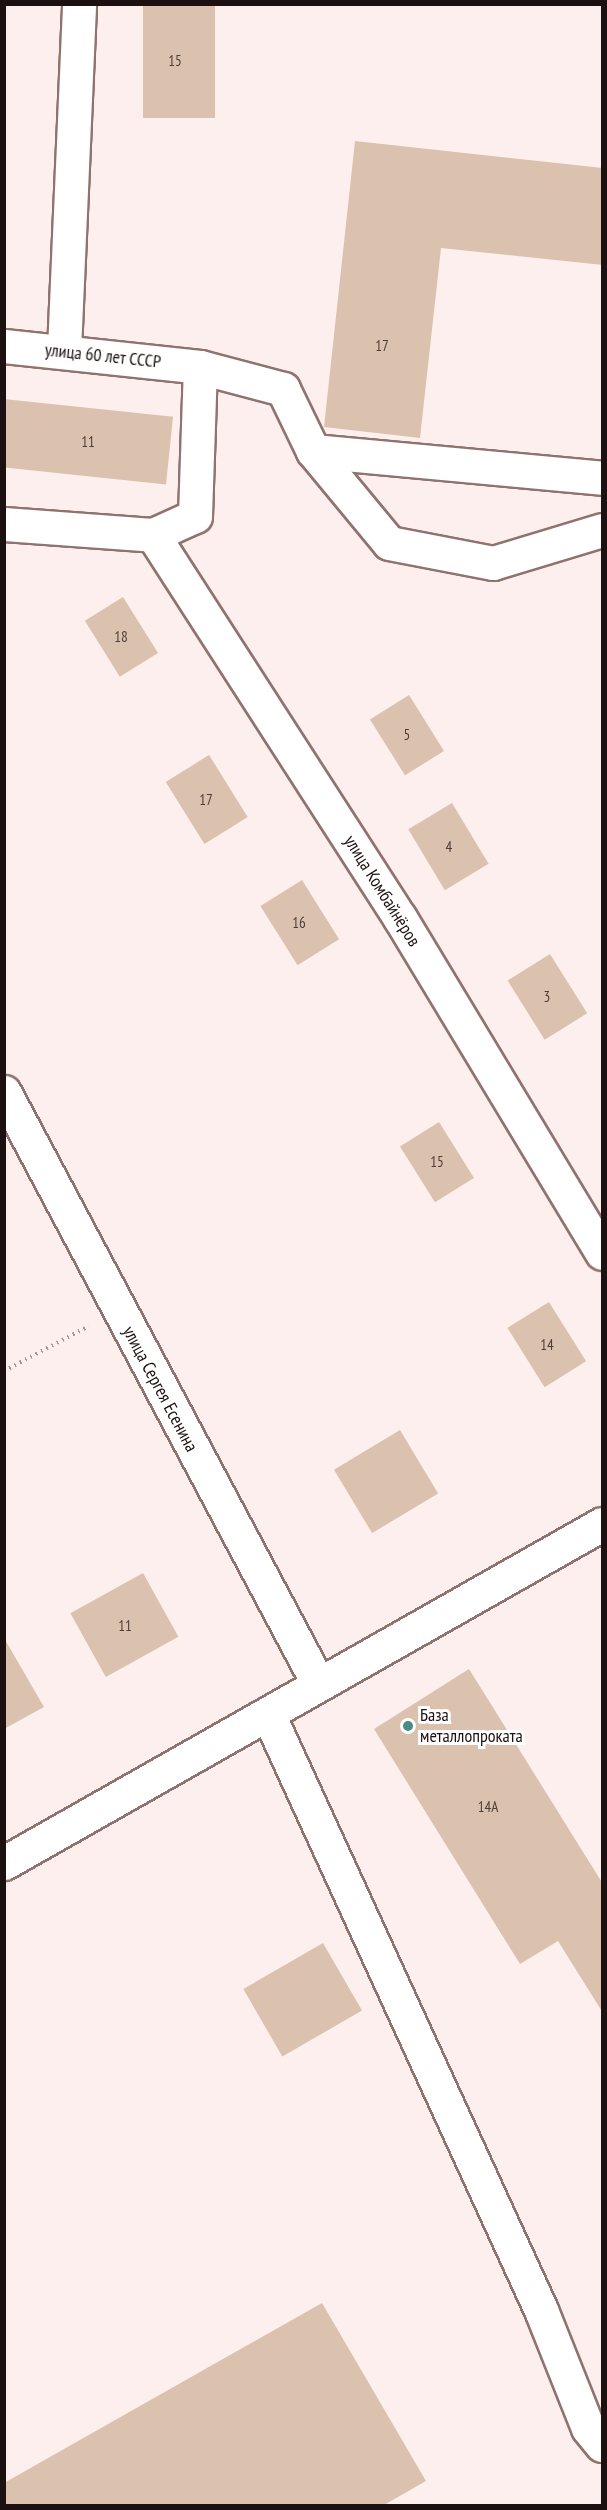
<!DOCTYPE html>
<meta charset="utf-8">
<style>
body{margin:0}
#map{position:relative;width:607px;height:2510px;overflow:hidden;background:#fdefed;font-family:"PT Sans Narrow",sans-serif}
div>[style]{position:absolute}
[style*='--x']{left:calc(var(--x)*1px);top:calc(var(--y)*1px);width:calc(var(--w)*1px);rotate:calc(var(--a)*1deg)}
.building>*{inset:0;background:#dbc2af;transform-origin:0 0}
.path>*{height:4px;margin-top:-2px;transform-origin:0;background:repeating-linear-gradient(90deg,#a39694 0 1.5px,transparent 0 6px)}
.roads{filter:drop-shadow(2px 0 #90726f) drop-shadow(-2px 0 #90726f) drop-shadow(0 2px #90726f) drop-shadow(0 -2px #90726f)}
.minor>*{height:33px;margin:-16.5px;padding:0 16.5px;transform-origin:16.5px;border-radius:16.5px;background:#fff}
.dots>*{width:16px;height:16px;translate:-50% -50%;box-sizing:border-box;border:3px solid #fff;border-radius:50%}
span{translate:-50% -50%;white-space:nowrap;text-align:center;line-height:1.15;-webkit-text-stroke:6px #fff;paint-order:stroke}
.number-label{font-size:15px;color:#4c3d38}
.number-label span{-webkit-text-stroke-width:0}
.street-label{font-size:18px;color:#1c1110}
.poi-label{font-size:18px;color:#1c1110}
.left{translate:0 -50%;text-align:left}
.frame{position:absolute;inset:0;border:6px solid #1c1110;pointer-events:none}
</style>
<div id="map">
<div class="building">
<i style="left:143px;top:4px;width:72px;height:114px"></i>
<i style="clip-path:polygon(355px 141px,603px 168px,603px 265px,441px 248px,420px 438px,324px 427px)"></i>
<i style="left:4px;top:399px;width:170px;height:68px;rotate:6deg"></i>
<i style="left:123px;top:597px;width:66px;height:45px;rotate:58deg"></i>
<i style="left:409px;top:695px;width:66px;height:46px;rotate:58deg"></i>
<i style="left:209px;top:755px;width:73px;height:51px;rotate:58deg"></i>
<i style="left:452px;top:803px;width:71px;height:51px;rotate:59deg"></i>
<i style="left:302px;top:880px;width:70px;height:49px;rotate:58deg"></i>
<i style="left:550px;top:954px;width:70px;height:50px;rotate:58deg"></i>
<i style="left:439px;top:1122px;width:66px;height:46px;rotate:58deg"></i>
<i style="left:549px;top:1302px;width:70px;height:49px;rotate:58deg"></i>
<i style="left:400px;top:1430px;width:74px;height:77px;rotate:59deg"></i>
<i style="left:143px;top:1573px;width:73px;height:83px;rotate:61deg"></i>
<i style="clip-path:polygon(4px 1638px,44px 1707px,4px 1729px)"></i>
<i style="clip-path:polygon(469px 1669px,603px 1884px,603px 2013px,558px 1941px,520px 1964px,374px 1729px)"></i>
<i style="left:323px;top:1943px;width:78px;height:92px;rotate:60deg"></i>
<i style="clip-path:polygon(322px 2303px,426px 2481px,384px 2505px,4px 2505px,4px 2483px)"></i>
</div>
<div class="path">
<i style="--x:4;--y:1371;--w:96;--a:-27.9"></i>
</div>
<div class="roads">
<div class="minor">
<i style="--x:4;--y:346;--w:197;--a:6.1"></i>
<i style="--x:200;--y:367;--w:86;--a:14.8"></i>
<i style="--x:283;--y:389;--w:69;--a:64.2"></i>
<i style="--x:313;--y:451;--w:290;--a:5.3"></i>
<i style="--x:64;--y:350;--w:346;--a:-87.5"></i>
<i style="--x:313;--y:451;--w:119;--a:50.4"></i>
<i style="--x:389;--y:543;--w:106;--a:10.9"></i>
<i style="--x:493;--y:563;--w:114;--a:-16.8"></i>
<i style="--x:4;--y:524;--w:149;--a:4.2"></i>
<i style="--x:153;--y:535;--w:46;--a:-24.3"></i>
<i style="--x:195;--y:516;--w:149;--a:-88.1"></i>
<i style="--x:153;--y:535;--w:456;--a:57.2"></i>
<i style="--x:400;--y:918;--w:391;--a:58.9"></i>
<i style="--x:4;--y:1092;--w:671;--a:62.02"></i>
<i style="--x:268;--y:1714;--w:656;--a:65.39"></i>
<i style="--x:541;--y:2310;--w:127;--a:68.3"></i>
<i style="--x:588;--y:2428;--w:22;--a:51"></i>
<i style="--x:4;--y:1863;--w:687;--a:-29.55"></i>
</div>
</div>
<div class="dots">
<i style="left:408px;top:1726px;background:#468c85"></i>
</div>
<div class="number-label">
<span style="left:175px;top:61px">15</span>
<span style="left:382px;top:346px">17</span>
<span style="left:88px;top:442px">11</span>
<span style="left:121px;top:637px">18</span>
<span style="left:407px;top:735px">5</span>
<span style="left:206px;top:800px">17</span>
<span style="left:449px;top:847px">4</span>
<span style="left:299px;top:923px">16</span>
<span style="left:547px;top:997px">3</span>
<span style="left:437px;top:1162px">15</span>
<span style="left:547px;top:1345px">14</span>
<span style="left:125px;top:1626px">11</span>
<span style="left:488px;top:1807px">14А</span>
</div>
<div class="street-label">
<span style="left:103px;top:356px;rotate:6deg">улица 60 лет СССР</span>
<span style="left:382px;top:891px;rotate:58deg">улица Комбайнёров</span>
<span style="left:160px;top:1389px;rotate:62deg">улица Сергея Есенина</span>
</div>
<div class="poi-label">
<span class="left" style="left:420px;top:1726px">База<br>металлопроката</span>
</div>
<div class="frame"></div>
</div>
